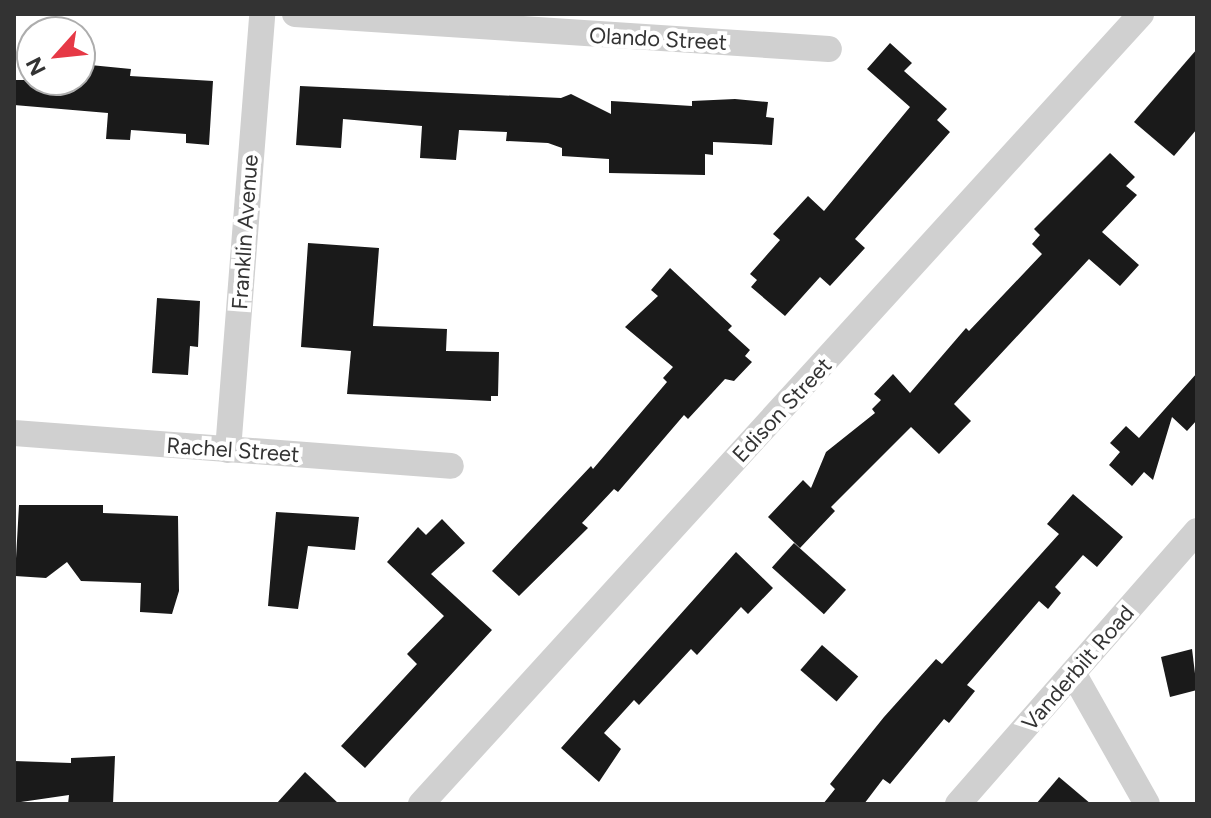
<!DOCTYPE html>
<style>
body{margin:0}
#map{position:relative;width:1211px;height:818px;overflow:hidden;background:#fff;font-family:Figtree,sans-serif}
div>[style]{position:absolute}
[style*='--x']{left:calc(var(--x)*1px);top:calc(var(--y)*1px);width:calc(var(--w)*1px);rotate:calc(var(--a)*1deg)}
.building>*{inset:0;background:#1a1a1a;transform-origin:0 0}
.minor>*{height:26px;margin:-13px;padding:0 13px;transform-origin:13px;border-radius:13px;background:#d0d0d0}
span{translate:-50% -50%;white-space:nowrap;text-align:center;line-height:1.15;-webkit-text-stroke:8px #fff;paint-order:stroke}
.street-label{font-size:22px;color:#333}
.frame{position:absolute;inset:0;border:16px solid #333;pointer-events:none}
.north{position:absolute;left:16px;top:16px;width:80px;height:80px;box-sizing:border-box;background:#fff;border:2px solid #adadad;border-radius:50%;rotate:243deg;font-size:22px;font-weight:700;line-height:32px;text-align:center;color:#333}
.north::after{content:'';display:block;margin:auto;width:28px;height:36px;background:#e63946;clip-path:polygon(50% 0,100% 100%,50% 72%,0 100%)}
</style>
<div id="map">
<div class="building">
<i style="clip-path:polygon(890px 43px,912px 63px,904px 71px,947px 109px,937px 120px,950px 132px,855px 239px,865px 248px,830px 286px,820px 277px,785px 316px,751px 287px,757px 280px,750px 274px,780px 240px,773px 234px,808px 196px,824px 211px,910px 107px,867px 69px)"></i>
<i style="clip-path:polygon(1197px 49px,1197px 129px,1174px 156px,1134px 122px)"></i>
<i style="clip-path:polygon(80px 64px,131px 69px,130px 76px,213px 81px,209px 145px,186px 143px,186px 134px,131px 130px,130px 140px,106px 139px,108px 113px,14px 105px,14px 80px,80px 80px)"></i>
<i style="clip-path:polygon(300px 86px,561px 98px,571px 94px,611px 114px,611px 101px,692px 106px,692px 101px,735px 99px,768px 102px,766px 117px,774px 118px,772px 145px,713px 142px,713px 155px,705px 154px,705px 175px,609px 173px,609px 159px,562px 156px,562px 148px,548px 143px,506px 141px,507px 132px,459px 130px,456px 160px,420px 158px,422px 126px,343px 119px,341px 148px,296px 145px)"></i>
<i style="clip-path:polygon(1110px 153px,1135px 177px,1126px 186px,1137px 195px,1102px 232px,1139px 265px,1120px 286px,1089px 259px,954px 404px,971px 421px,939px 454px,911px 427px,831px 507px,835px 511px,800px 548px,768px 517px,803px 480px,811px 488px,826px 452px,875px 413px,872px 409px,881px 400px,874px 394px,893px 374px,910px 393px,966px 328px,969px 331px,1042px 254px,1032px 244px,1040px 235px,1034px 229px)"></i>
<i style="clip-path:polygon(308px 243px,379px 248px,373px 326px,447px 329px,446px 351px,499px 352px,498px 396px,491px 396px,491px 401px,347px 394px,351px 351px,301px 347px)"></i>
<i style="clip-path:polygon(670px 268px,732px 326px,728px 330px,750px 350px,745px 356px,752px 362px,734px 381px,725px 379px,688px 419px,684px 415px,618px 492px,614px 489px,582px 523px,588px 528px,519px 596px,492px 571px,591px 466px,593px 469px,667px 382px,663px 378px,673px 367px,625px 327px,658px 296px,651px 290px)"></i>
<i style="clip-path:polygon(157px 298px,200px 301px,198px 347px,190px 346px,188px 375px,152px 373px)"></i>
<i style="clip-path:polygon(1197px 373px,1197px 420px,1187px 431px,1172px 417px,1153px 480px,1144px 472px,1132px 486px,1109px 465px,1120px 452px,1110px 443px,1126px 426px,1139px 438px)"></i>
<i style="clip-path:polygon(1073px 494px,1123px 537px,1097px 567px,1083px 555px,1055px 587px,1061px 593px,1048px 609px,1039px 601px,967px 685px,975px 691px,949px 723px,944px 719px,890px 784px,883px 779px,864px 804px,823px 804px,835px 789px,830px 784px,884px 717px,936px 659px,942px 664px,1059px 534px,1047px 524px)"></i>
<i style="clip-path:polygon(19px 505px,103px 505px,103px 513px,178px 516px,179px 591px,172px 614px,140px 612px,141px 583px,81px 581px,67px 562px,46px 578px,15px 576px)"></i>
<i style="clip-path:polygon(276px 512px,359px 517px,355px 550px,308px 546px,298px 609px,268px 606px)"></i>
<i style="clip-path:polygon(442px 519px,465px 543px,431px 574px,492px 630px,365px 768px,341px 746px,417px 664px,407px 654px,444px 616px,387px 562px,418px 527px,426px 535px)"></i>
<i style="left:794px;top:543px;width:70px;height:33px;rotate:42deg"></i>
<i style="clip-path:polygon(736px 552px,773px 588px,748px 614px,741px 607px,697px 655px,691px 649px,639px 705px,634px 700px,604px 733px,621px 749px,599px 782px,561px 748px)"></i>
<i style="left:822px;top:645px;width:48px;height:33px;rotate:41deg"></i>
<i style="clip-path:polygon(1192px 649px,1197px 690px,1170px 697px,1161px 657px)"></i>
<i style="clip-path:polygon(115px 756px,113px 804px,68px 804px,69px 795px,14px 803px,14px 761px,71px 763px,71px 758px)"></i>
<i style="clip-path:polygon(305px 772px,339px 804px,276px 804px)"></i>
<i style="clip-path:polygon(1059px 777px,1091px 804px,1036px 804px)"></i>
</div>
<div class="minor">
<i style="--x:295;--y:14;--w:535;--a:3.75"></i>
<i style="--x:14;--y:433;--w:438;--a:4.3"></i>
<i style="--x:228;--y:450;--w:437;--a:-85.5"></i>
<i style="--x:1073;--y:673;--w:150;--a:60.5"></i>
<i style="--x:421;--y:804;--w:1069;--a:-47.65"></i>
<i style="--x:958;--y:804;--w:363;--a:-48.8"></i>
</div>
<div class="street-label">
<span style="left:658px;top:39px;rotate:3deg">Olando Street</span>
<span style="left:245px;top:232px;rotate:-86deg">Franklin Avenue</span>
<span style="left:782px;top:410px;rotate:-47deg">Edison Street</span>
<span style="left:233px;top:450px;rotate:4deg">Rachel Street</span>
<span style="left:1078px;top:668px;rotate:-49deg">Vanderbilt Road</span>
</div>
<div class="frame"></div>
<div class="north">N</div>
</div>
